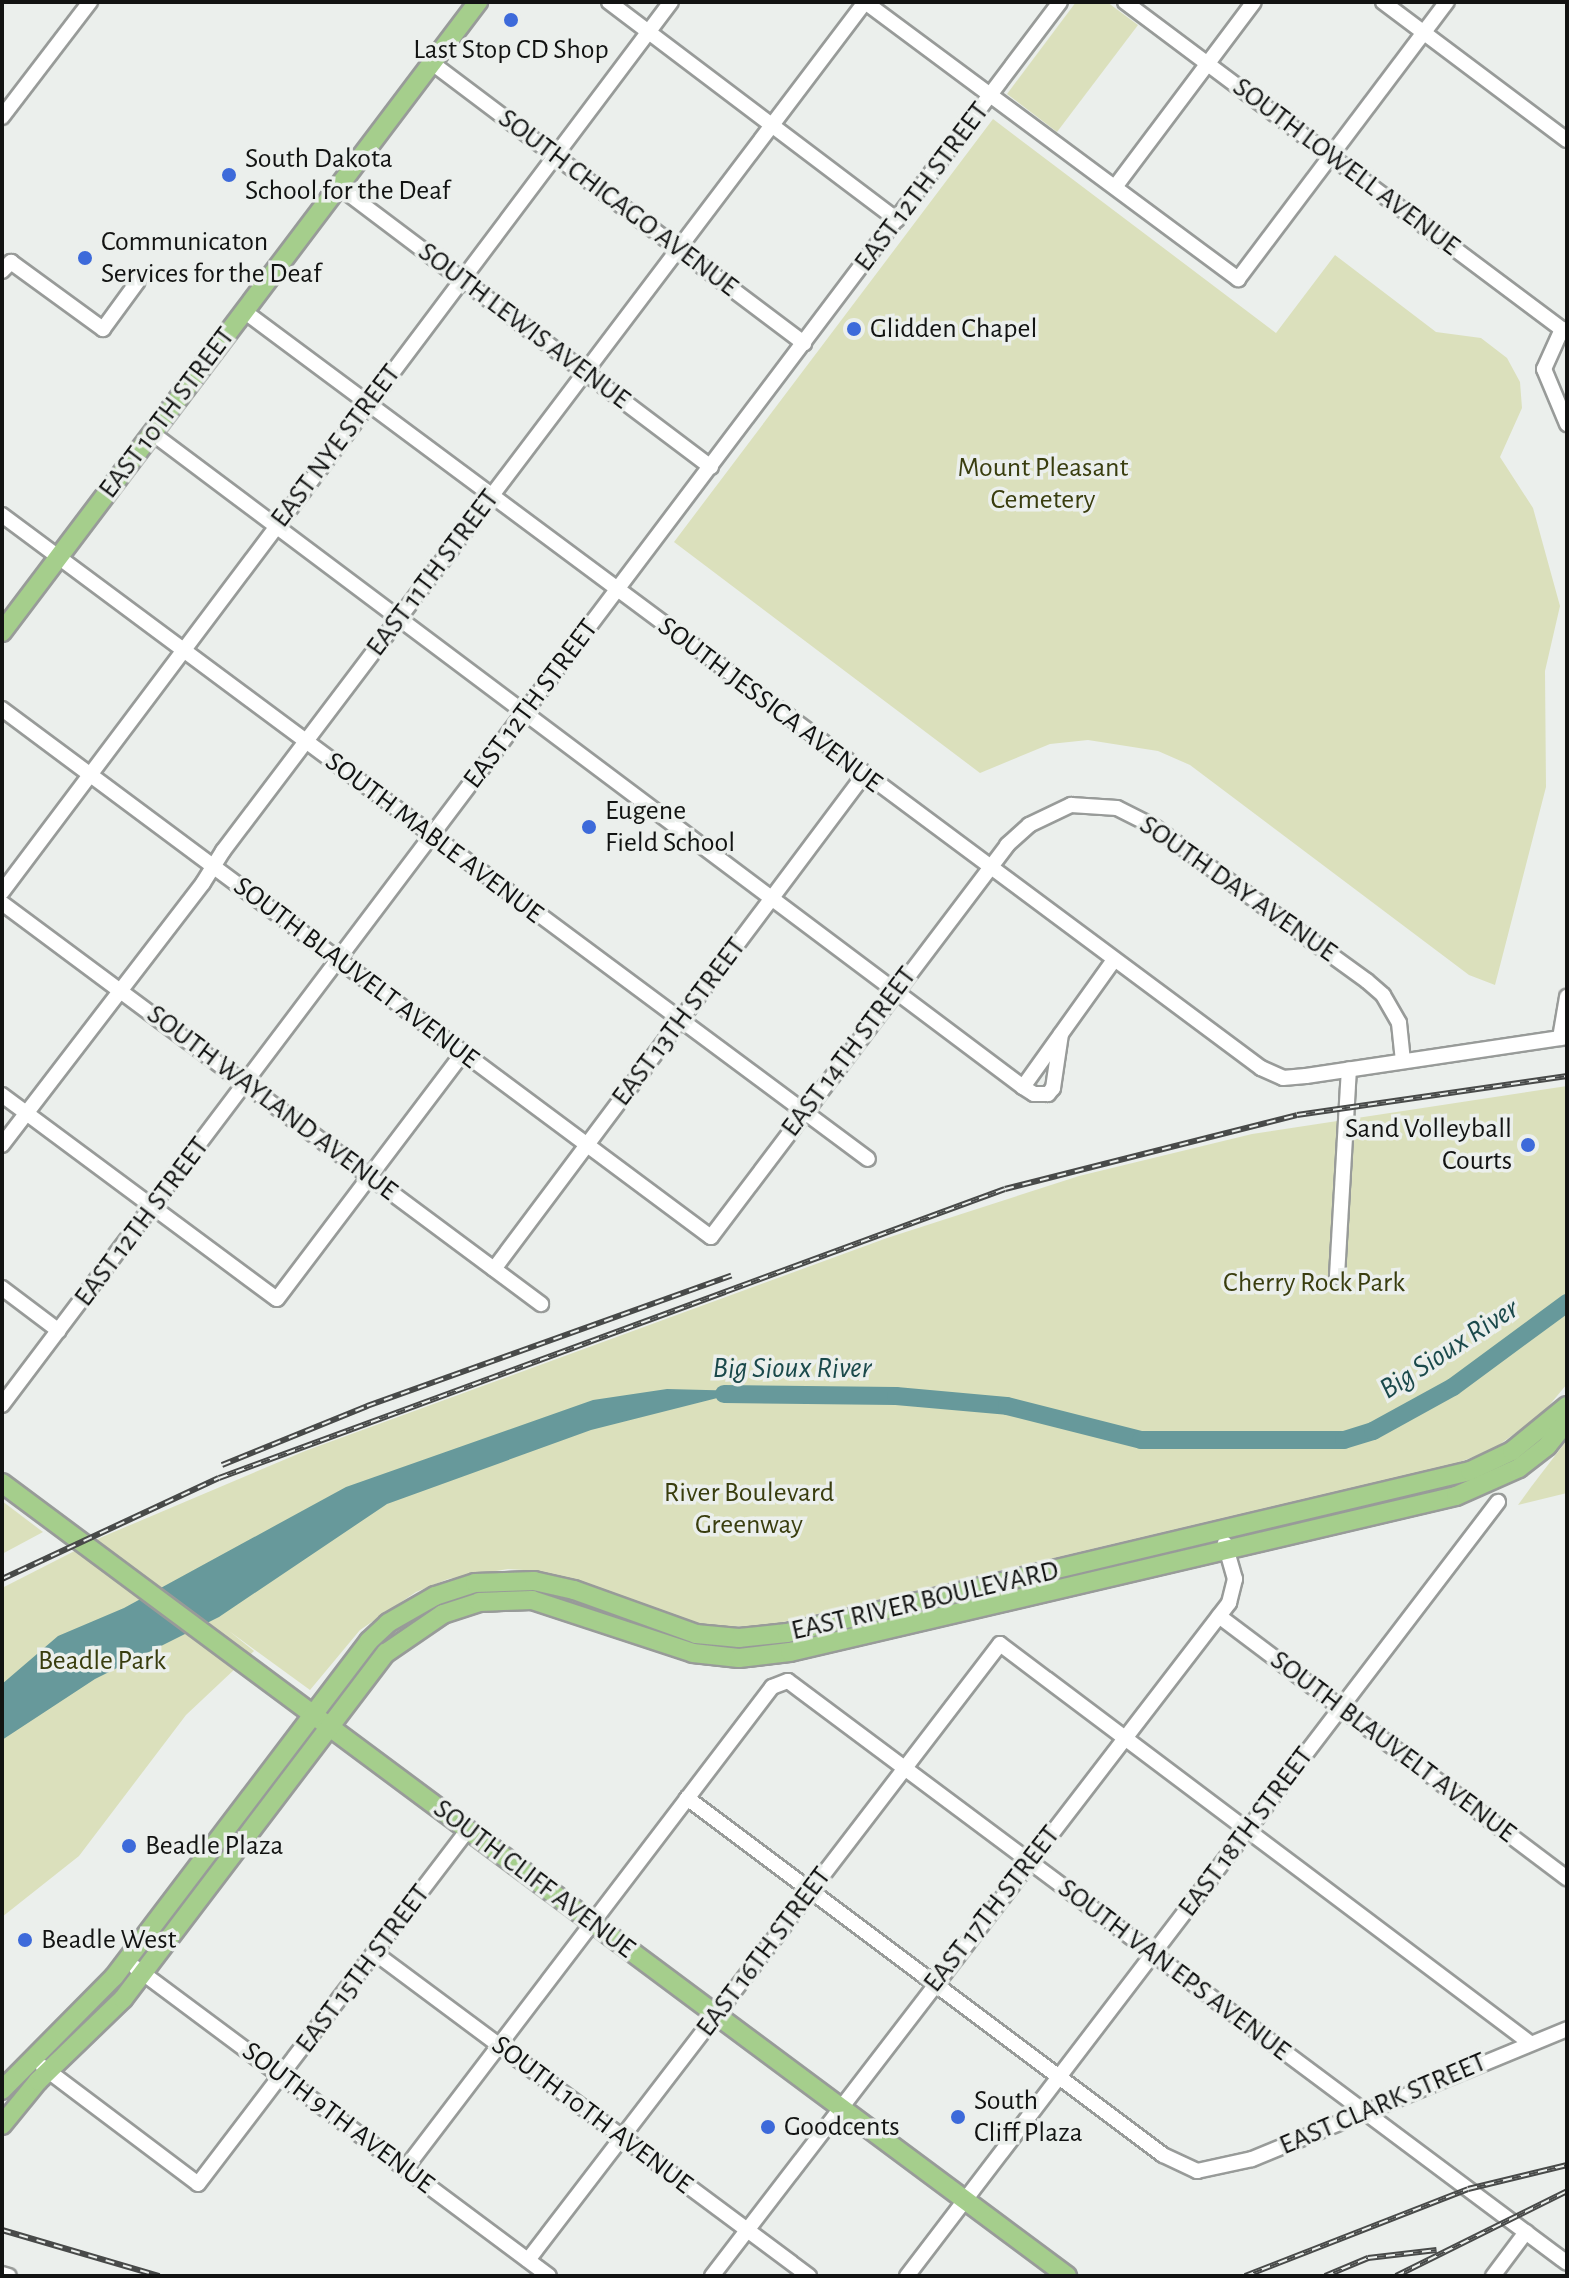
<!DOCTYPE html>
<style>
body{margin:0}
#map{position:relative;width:1569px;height:2278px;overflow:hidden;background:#ebefec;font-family:"Alegreya Sans",sans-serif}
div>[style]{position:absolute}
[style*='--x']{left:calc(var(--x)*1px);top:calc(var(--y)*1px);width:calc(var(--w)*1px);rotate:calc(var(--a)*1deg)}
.green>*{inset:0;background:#dbe0bc}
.water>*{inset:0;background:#67999b}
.river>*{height:18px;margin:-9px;padding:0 9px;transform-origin:9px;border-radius:9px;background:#67999b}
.roads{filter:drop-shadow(2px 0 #989b99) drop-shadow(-2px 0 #989b99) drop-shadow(0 2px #989b99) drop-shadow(0 -2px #989b99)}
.minor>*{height:14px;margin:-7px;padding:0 7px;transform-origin:7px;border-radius:7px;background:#fff}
.major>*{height:18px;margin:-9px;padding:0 9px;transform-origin:9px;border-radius:9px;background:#a5ce8c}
.rail>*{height:6px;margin-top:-3px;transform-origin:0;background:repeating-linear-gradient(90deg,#ebefec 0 9px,#484a49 0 18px);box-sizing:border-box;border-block:2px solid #484a49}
.dots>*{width:22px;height:22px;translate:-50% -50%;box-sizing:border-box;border:4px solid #ebefec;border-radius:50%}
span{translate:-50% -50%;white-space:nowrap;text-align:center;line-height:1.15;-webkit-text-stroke:7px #ebefec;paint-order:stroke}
.poi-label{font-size:28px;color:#121312}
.left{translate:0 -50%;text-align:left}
.right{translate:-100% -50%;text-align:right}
.street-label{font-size:28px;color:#121312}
.park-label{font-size:28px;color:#393d0e}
.water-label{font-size:30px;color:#1a494b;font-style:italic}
.frame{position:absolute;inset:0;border:4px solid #121312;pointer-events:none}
</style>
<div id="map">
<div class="green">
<i style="clip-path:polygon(1076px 2px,1107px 2px,1138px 25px,1057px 132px,1007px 94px)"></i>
<i style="clip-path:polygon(993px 119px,1276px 333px,1335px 255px,1436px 332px,1481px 338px,1507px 358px,1520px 382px,1522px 408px,1500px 457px,1533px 508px,1560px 606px,1545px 671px,1546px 787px,1495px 985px,1469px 975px,1190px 765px,1158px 751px,1088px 740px,1050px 744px,980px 773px,674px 542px)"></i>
<i style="clip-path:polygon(evenodd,1567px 1086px,1567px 1384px,1542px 1414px,1492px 1450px,1457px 1463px,762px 1627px,714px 1626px,675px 1619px,593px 1585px,539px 1571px,508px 1569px,448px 1579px,416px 1592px,360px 1630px,310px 1690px,229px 1631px,254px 1651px,186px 1715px,79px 1856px,2px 1917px,2px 1588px,102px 1537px,305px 1451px,887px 1238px,1079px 1176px,1252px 1134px,1567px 1086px,795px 1394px,896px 1396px,970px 1403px,970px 1404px,795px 1394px)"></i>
<i style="clip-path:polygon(1567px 1440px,1567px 1493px,1518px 1505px,1531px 1487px)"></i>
<i style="clip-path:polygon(2px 1501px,43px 1532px,2px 1554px)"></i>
</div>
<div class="water">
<i style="clip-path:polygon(667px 1389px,745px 1391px,591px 1430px,387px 1504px,219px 1617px,95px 1679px,2px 1740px,2px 1684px,58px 1636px,124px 1608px,346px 1487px,593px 1400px)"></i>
</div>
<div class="river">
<i style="--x:724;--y:1394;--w:172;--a:0.7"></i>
<i style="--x:896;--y:1396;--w:111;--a:5.1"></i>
<i style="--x:1007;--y:1406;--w:138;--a:14.2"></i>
<i style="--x:1141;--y:1440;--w:203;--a:0"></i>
<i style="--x:1344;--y:1440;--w:30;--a:-17"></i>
<i style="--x:1373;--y:1431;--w:91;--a:-28.8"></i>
<i style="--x:1453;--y:1387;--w:142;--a:-36.4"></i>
</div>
<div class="roads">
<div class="minor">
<i style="--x:609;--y:2;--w:361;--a:37.1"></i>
<i style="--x:1125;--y:2;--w:552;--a:36.83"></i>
<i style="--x:1383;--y:2;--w:230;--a:36.9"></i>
<i style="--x:432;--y:63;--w:466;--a:37"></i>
<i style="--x:2;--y:117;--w:145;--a:-52.6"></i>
<i style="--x:338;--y:186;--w:467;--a:37"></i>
<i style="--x:1115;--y:187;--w:231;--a:-53.1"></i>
<i style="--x:2;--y:271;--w:13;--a:-45"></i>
<i style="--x:11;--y:262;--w:114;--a:36.1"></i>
<i style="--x:103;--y:329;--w:59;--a:-53.9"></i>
<i style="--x:244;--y:311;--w:1268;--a:36.66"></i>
<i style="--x:1261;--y:1068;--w:24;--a:24"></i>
<i style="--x:1283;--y:1078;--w:23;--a:-5"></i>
<i style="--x:1306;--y:1076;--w:264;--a:-8.5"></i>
<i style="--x:1562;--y:329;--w:44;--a:114.2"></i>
<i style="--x:1544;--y:369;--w:60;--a:67.3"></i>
<i style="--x:152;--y:433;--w:1089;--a:36.9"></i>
<i style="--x:2;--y:515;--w:1079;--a:36.64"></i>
<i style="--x:2;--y:709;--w:884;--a:36.68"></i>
<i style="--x:711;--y:1237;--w:491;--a:-52.9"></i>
<i style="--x:1007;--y:845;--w:30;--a:-42"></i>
<i style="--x:1029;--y:825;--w:47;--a:-25.5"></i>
<i style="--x:1071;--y:805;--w:46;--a:3.7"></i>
<i style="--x:1117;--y:808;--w:40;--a:26.6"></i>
<i style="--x:1153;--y:826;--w:264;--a:35.9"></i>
<i style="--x:1367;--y:981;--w:21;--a:41"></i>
<i style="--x:1383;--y:995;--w:32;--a:60"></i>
<i style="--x:1399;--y:1023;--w:37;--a:84"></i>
<i style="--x:2;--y:892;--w:1113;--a:-53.07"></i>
<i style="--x:2;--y:903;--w:672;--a:36.65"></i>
<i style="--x:1061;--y:1034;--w:55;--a:98.4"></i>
<i style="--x:1053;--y:1088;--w:8;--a:130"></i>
<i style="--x:1048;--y:1094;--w:14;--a:180"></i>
<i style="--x:1034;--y:1094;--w:13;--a:-148"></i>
<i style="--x:1023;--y:1087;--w:156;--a:-54.4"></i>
<i style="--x:1560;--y:1038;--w:42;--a:-80.3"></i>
<i style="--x:2;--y:1095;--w:342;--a:36.6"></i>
<i style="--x:277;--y:1299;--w:308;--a:-52.9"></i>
<i style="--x:2;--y:1145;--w:330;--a:-52.5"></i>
<i style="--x:203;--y:883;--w:38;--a:-58"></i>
<i style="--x:223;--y:851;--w:1064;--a:-52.9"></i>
<i style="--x:865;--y:2;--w:465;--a:36.6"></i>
<i style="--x:1238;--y:279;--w:347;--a:-53"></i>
<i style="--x:494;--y:1269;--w:617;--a:-53.17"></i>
<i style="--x:1337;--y:1276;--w:207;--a:-86.7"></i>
<i style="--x:2;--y:1288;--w:71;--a:37"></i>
<i style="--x:2;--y:1405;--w:1757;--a:-52.98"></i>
<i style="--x:1219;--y:1616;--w:436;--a:37"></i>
<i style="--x:687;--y:1798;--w:595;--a:36.87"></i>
<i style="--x:1163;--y:2155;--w:38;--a:25"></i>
<i style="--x:1197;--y:2171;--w:56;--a:-12.3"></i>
<i style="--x:1252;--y:2159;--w:341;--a:-22.4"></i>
<i style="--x:375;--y:1953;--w:541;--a:36.66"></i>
<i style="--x:136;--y:1968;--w:515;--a:36.71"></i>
<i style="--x:43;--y:2067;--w:194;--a:37"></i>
<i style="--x:198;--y:2184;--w:445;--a:-52.7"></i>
<i style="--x:405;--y:2169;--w:606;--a:-52.71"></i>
<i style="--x:772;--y:1687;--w:17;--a:-21"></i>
<i style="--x:788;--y:1681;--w:972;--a:36.76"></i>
<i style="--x:528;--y:2260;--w:776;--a:-52.54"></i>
<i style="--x:1000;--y:1644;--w:663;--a:36.97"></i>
<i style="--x:2;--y:2274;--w:7;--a:16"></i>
<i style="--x:712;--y:2276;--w:849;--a:-52.47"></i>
<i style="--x:1229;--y:1603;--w:25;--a:-76"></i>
<i style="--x:1235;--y:1579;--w:37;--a:-106"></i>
<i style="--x:907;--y:2276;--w:974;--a:-52.64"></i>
<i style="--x:1493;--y:2276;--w:55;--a:-53.1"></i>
</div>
<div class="major">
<i style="--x:2;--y:632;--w:790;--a:-52.93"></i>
<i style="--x:2;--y:1483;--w:1328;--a:36.67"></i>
<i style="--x:2;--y:2090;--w:159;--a:-45.3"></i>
<i style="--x:114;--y:1977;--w:422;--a:-52.8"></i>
<i style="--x:369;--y:1641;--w:26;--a:-43"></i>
<i style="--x:388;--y:1623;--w:54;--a:-29.9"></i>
<i style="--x:435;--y:1596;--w:42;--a:-18"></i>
<i style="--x:475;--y:1583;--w:59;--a:-1.9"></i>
<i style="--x:534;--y:1581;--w:41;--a:12.7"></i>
<i style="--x:574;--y:1590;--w:130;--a:19.8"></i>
<i style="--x:696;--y:1634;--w:43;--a:5.3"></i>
<i style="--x:739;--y:1638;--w:48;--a:-5.9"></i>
<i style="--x:787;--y:1633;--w:702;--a:-13.34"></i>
<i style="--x:1470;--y:1471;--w:47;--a:-25.5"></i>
<i style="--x:1512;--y:1451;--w:71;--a:-39.3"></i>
<i style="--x:2;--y:2125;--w:57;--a:-50.7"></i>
<i style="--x:38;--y:2081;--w:118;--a:-44"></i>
<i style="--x:123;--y:1999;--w:435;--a:-52.8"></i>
<i style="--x:386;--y:1653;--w:69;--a:-34.4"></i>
<i style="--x:443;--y:1614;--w:38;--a:-18"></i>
<i style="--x:479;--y:1602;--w:53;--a:-2.2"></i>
<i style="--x:532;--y:1600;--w:169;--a:18.2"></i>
<i style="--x:693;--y:1653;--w:46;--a:6.2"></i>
<i style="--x:739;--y:1658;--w:51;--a:-6.7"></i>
<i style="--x:790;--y:1652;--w:684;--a:-13.18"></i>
<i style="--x:1456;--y:1496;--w:69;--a:-24"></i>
<i style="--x:1519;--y:1468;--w:36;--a:-38"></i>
<i style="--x:1547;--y:1446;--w:32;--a:-51"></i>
</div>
</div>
<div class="rail">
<i style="--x:222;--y:1465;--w:157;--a:-22.1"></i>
<i style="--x:367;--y:1406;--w:387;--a:-19.7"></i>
<i style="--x:2;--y:1579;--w:239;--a:-25"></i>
<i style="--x:219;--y:1478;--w:837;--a:-20.19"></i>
<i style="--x:1005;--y:1189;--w:301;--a:-14.2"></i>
<i style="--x:1297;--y:1115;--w:273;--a:-8.2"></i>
<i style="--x:2;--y:2230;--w:164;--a:16.3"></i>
<i style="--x:1245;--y:2276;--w:239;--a:-21.3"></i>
<i style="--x:1468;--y:2189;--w:102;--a:-13.6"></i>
<i style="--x:1325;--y:2276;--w:47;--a:-22.7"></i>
<i style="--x:1368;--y:2258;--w:69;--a:-6.6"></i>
<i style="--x:1396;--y:2276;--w:191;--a:-26.4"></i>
</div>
<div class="dots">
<i style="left:511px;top:20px;background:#3d6ada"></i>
<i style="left:229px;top:175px;background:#3d6ada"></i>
<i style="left:85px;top:258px;background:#3d6ada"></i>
<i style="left:854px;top:329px;background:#3d6ada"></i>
<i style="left:589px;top:827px;background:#3d6ada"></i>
<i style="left:1528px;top:1145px;background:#3d6ada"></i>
<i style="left:129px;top:1846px;background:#3d6ada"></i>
<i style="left:25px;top:1940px;background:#3d6ada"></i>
<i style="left:958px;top:2117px;background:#3d6ada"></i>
<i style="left:768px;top:2127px;background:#3d6ada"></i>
</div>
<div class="poi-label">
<span style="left:511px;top:50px">Last Stop CD Shop</span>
<span class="left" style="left:245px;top:175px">South Dakota<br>School for the Deaf</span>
<span class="left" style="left:101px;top:258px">Communicaton<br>Services for the Deaf</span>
<span class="left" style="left:870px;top:329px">Glidden Chapel</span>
<span class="left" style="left:605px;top:827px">Eugene<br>Field School</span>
<span class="right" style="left:1512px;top:1145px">Sand Volleyball<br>Courts</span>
<span class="left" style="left:145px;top:1846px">Beadle Plaza</span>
<span class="left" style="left:41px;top:1940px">Beadle West</span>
<span class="left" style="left:974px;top:2117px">South<br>Cliff Plaza</span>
<span class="left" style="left:784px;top:2127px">Goodcents</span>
</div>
<div class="street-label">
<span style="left:1346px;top:167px;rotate:37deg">SOUTH LOWELL AVENUE</span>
<span style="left:922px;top:187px;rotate:-53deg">EAST 12TH STREET</span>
<span style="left:618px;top:203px;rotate:37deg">SOUTH CHICAGO AVENUE</span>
<span style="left:524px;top:326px;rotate:37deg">SOUTH LEWIS AVENUE</span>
<span style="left:167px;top:413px;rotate:-53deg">EAST 10TH STREET</span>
<span style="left:336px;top:446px;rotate:-53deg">EAST NYE STREET</span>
<span style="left:433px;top:573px;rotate:-53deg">EAST 11TH STREET</span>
<span style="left:531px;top:704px;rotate:-53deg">EAST 12TH STREET</span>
<span style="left:770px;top:705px;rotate:37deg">SOUTH JESSICA AVENUE</span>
<span style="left:434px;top:838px;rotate:37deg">SOUTH MABLE AVENUE</span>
<span style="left:1238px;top:889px;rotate:35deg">SOUTH DAY AVENUE</span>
<span style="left:356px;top:973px;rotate:37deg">SOUTH BLAUVELT AVENUE</span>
<span style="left:679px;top:1022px;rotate:-53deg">EAST 13TH STREET</span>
<span style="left:849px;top:1052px;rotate:-53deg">EAST 14TH STREET</span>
<span style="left:272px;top:1103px;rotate:37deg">SOUTH WAYLAND AVENUE</span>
<span style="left:142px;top:1222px;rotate:-53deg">EAST 12TH STREET</span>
<span style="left:925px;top:1601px;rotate:-13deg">EAST RIVER BOULEVARD</span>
<span style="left:1393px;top:1747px;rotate:37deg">SOUTH BLAUVELT AVENUE</span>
<span style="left:1246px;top:1832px;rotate:-53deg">EAST 18TH STREET</span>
<span style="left:534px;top:1879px;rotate:37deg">SOUTH CLIFF AVENUE</span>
<span style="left:992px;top:1909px;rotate:-52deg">EAST 17TH STREET</span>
<span style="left:764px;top:1952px;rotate:-53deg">EAST 16TH STREET</span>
<span style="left:363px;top:1969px;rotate:-53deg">EAST 15TH STREET</span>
<span style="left:1174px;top:1970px;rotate:37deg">SOUTH VAN EPS AVENUE</span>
<span style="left:1383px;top:2104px;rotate:-23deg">EAST CLARK STREET</span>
<span style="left:592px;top:2115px;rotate:37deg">SOUTH 10TH AVENUE</span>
<span style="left:338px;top:2118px;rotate:37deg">SOUTH 9TH AVENUE</span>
</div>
<div class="park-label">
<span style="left:1043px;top:484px">Mount Pleasant<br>Cemetery</span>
<span style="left:1314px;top:1283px">Cherry Rock Park</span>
<span style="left:749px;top:1509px">River Boulevard<br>Greenway</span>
<span style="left:102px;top:1661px">Beadle Park</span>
</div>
<div class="water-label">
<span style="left:1449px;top:1349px;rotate:-33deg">Big Sioux River</span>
<span style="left:792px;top:1368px">Big Sioux River</span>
</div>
<div class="frame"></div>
</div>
